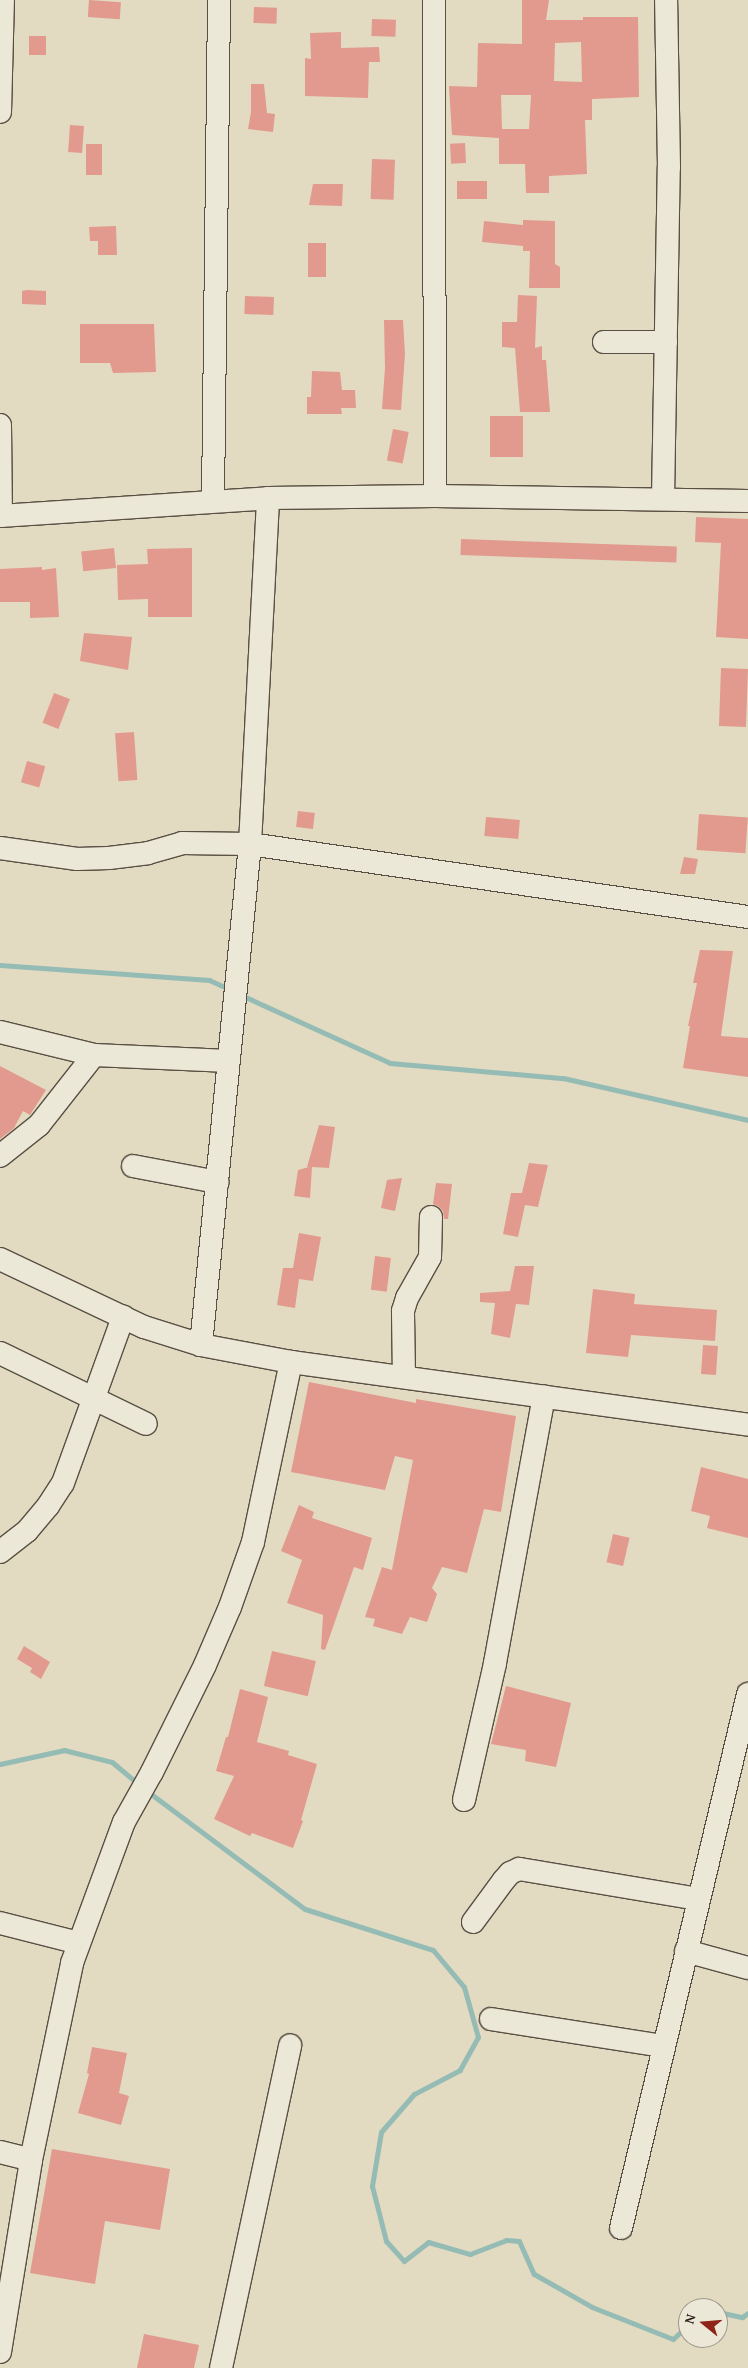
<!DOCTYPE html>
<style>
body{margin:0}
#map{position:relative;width:748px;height:2368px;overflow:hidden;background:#e2dbc1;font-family:"Gentium Book Plus",serif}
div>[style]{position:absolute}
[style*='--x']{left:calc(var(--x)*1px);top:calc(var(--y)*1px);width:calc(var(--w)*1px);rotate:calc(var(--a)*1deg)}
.stream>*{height:5px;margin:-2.5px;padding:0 2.5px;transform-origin:2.5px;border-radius:2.5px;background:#95bbb5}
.building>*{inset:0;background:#e29a8e;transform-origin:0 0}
.roads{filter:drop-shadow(1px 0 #5a4f44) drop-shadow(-1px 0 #5a4f44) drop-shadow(0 1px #5a4f44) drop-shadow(0 -1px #5a4f44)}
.minor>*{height:22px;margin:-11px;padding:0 11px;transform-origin:11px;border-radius:11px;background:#ece8d7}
span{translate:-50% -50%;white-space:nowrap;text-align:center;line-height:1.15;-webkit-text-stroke:4px #ece8d7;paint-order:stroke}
.north{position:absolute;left:678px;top:2298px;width:50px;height:50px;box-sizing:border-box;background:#ece8d7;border:1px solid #a0988c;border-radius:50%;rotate:287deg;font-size:14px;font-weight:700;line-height:20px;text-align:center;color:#2d201b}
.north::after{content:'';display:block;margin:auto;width:18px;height:22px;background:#8f2418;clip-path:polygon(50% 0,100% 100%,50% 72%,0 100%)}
</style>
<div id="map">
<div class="stream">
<i style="--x:0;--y:965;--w:210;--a:4.1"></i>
<i style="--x:209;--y:980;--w:22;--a:24"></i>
<i style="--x:241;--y:995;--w:164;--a:24.5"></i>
<i style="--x:390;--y:1063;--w:174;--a:5"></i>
<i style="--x:563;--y:1078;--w:190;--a:12.8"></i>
<i style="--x:0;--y:1764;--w:66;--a:-12.3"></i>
<i style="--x:64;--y:1750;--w:49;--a:14"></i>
<i style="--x:112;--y:1762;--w:34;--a:40"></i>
<i style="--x:147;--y:1791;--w:197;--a:36.8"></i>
<i style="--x:305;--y:1909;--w:134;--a:17.8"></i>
<i style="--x:433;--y:1950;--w:48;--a:50"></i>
<i style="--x:464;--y:1987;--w:52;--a:74.4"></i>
<i style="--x:478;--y:2037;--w:38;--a:119"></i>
<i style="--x:460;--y:2070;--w:52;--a:152.4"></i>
<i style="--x:414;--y:2094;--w:50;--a:131"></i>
<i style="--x:381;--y:2132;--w:55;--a:99.5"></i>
<i style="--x:372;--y:2186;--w:57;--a:75.7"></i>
<i style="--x:386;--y:2241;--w:27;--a:48"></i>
<i style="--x:404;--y:2261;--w:31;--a:-38"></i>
<i style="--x:428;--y:2242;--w:44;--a:15.9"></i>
<i style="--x:470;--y:2254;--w:39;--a:-21"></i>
<i style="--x:506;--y:2240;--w:13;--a:4"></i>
<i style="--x:519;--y:2241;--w:36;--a:66"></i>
<i style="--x:534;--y:2274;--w:67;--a:29.6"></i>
<i style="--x:592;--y:2307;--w:87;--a:21.6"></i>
<i style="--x:673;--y:2339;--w:21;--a:-43"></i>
<i style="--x:718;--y:2312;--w:25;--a:12"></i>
<i style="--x:742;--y:2317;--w:7;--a:-34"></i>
</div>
<div class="building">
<i style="left:89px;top:0;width:32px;height:17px;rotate:4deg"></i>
<i style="clip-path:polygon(evenodd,522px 0,549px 0,546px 20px,583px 20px,583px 17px,638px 17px,639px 97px,592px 99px,592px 120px,585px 120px,587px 174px,549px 176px,549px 193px,526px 193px,525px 164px,499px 164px,499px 138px,452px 135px,449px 86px,477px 87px,478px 43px,522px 44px,522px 0,581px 42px,582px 82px,554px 81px,555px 43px,581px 42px,522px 0,501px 95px,531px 95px,529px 129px,502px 129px,501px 95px)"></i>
<i style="left:254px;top:7px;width:23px;height:16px;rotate:2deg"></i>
<i style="left:372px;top:19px;width:24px;height:17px;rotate:2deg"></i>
<i style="clip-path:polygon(341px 32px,341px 48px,379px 47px,380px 62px,369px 62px,368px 98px,305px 96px,305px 58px,311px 59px,310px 33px)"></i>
<i style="left:29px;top:36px;width:17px;height:19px"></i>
<i style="clip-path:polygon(251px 84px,264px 84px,267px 113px,275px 114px,273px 132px,248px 129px,251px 112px)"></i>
<i style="left:70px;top:125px;width:14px;height:27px;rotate:4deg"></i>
<i style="left:465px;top:143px;width:20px;height:15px;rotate:87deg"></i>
<i style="left:86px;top:144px;width:16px;height:31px"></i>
<i style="left:372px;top:159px;width:23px;height:40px;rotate:2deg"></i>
<i style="left:457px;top:181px;width:30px;height:18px"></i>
<i style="clip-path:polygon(313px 184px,343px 184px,342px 206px,309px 205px)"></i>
<i style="clip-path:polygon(523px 220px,555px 221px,555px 264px,560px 267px,560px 288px,529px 288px,530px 251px,523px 251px,523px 246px,482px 242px,484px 221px,523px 225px)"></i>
<i style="clip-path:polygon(116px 226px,117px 255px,98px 255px,98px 241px,90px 241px,89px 227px)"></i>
<i style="left:308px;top:243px;width:18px;height:34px"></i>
<i style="clip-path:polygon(27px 290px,46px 291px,46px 305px,22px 304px,22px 291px)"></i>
<i style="clip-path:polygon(518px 295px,537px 296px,535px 348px,542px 346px,542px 360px,546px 360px,550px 412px,520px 412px,515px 348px,502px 347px,502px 322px,517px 322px)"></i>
<i style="left:245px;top:296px;width:29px;height:18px;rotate:2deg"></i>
<i style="clip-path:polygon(384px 320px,403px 320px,405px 354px,401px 410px,382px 409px,385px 368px)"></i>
<i style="clip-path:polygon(80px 324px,154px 324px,156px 372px,113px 373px,110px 363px,80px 363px)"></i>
<i style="clip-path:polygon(312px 371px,340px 372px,342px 390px,355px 390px,356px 408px,341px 408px,342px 414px,307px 414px,307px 397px,311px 397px)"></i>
<i style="left:490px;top:416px;width:33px;height:41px"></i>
<i style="left:393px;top:429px;width:16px;height:32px;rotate:11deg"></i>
<i style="clip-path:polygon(696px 517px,748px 519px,748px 639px,716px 637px,721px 543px,695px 542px)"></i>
<i style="left:461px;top:539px;width:216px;height:16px;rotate:2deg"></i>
<i style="left:114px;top:548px;width:20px;height:33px;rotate:84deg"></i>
<i style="clip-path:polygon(192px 548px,192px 617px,148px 617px,148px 599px,118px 600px,117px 565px,148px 564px,147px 549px)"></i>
<i style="clip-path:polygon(42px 567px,42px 570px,56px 568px,59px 617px,30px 618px,30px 602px,0 602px,0 569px)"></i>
<i style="clip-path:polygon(84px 633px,132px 637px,128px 670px,80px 661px)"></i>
<i style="left:721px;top:668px;width:27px;height:58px;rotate:2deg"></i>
<i style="left:54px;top:693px;width:17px;height:32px;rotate:21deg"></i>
<i style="left:134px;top:732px;width:48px;height:19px;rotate:86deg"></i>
<i style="left:27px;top:761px;width:19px;height:22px;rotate:16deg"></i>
<i style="left:298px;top:811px;width:17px;height:16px;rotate:7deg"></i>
<i style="left:699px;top:814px;width:49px;height:36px;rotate:4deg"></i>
<i style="left:486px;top:817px;width:34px;height:19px;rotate:5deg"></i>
<i style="clip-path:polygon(684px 857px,698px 859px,695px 874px,680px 874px)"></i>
<i style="clip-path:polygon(700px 950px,733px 951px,721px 1036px,748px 1038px,748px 1077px,683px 1068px,690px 1026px,688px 1026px,697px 983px,693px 983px)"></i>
<i style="clip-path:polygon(0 1066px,46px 1090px,30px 1115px,23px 1111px,14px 1128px,0 1139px)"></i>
<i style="clip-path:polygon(319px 1125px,335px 1127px,329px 1168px,312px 1167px,310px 1198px,294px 1196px,298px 1170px,309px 1167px,307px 1167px)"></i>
<i style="clip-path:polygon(529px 1163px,548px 1165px,538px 1207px,525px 1205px,518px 1237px,503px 1234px,511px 1193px,522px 1193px)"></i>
<i style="clip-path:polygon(402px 1178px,395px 1211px,381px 1208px,387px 1180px)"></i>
<i style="clip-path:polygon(436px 1183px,452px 1184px,448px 1219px,444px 1219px,443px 1211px,438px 1206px,433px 1204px)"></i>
<i style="clip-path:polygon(299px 1233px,321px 1237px,313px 1281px,299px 1279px,295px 1308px,277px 1305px,283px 1268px,293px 1268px)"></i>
<i style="left:375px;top:1256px;width:16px;height:34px;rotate:7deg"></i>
<i style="clip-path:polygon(515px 1266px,534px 1266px,529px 1305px,516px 1304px,510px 1338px,491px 1334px,495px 1303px,480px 1302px,480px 1293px,510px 1291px)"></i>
<i style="clip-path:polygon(593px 1289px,635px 1294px,634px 1304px,717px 1310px,715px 1341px,631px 1335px,628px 1357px,586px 1353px)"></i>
<i style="left:703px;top:1345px;width:15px;height:29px;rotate:4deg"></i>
<i style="clip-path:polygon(309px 1382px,416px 1403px,416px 1399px,516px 1416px,501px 1512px,484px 1509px,467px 1573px,442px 1567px,432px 1588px,437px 1594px,427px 1622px,410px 1617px,402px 1634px,373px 1626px,375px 1619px,365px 1617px,382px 1567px,392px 1570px,413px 1460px,395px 1456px,385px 1490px,291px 1472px)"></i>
<i style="clip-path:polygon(701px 1467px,748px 1479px,748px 1538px,707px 1528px,710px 1516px,691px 1511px)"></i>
<i style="clip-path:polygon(299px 1505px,314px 1512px,312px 1518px,372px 1538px,363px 1570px,354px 1567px,325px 1650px,321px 1649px,323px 1615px,287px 1603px,302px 1560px,281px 1551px)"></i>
<i style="left:613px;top:1534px;width:17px;height:29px;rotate:13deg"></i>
<i style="clip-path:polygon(24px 1646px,50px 1662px,41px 1679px,30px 1672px,32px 1668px,17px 1659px)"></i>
<i style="left:272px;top:1651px;width:45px;height:36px;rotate:13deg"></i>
<i style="clip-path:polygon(506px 1686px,571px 1703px,556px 1767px,525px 1761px,526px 1750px,491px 1744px)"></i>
<i style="clip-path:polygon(240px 1689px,268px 1697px,257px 1742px,289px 1751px,288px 1755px,317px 1764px,301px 1820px,303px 1821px,293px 1848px,252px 1833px,250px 1836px,214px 1819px,234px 1776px,216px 1771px,226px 1737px,228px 1737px)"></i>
<i style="clip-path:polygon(92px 2047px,127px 2053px,119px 2093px,129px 2096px,121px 2125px,78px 2113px,89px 2074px,87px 2073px)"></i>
<i style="clip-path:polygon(52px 2149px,170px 2169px,160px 2230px,105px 2221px,95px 2284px,30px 2273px)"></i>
<i style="clip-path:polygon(144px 2334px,199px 2345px,194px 2368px,137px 2368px)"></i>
</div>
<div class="roads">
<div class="minor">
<i style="--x:434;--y:0;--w:496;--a:89.9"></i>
<i style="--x:0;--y:112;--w:112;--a:-88.5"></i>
<i style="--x:604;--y:342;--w:62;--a:0"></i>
<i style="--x:0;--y:425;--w:91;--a:89.4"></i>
<i style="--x:663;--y:499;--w:332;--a:-89"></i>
<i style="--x:669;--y:167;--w:167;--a:-91"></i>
<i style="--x:213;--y:500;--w:500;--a:-89.31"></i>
<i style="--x:0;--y:516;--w:269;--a:-3.8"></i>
<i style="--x:268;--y:498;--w:167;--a:-0.7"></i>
<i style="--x:435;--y:496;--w:313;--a:0.9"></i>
<i style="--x:0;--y:848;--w:78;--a:8.1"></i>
<i style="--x:77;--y:859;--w:32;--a:-2"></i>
<i style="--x:109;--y:858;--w:39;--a:-7"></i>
<i style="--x:148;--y:853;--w:35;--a:-16"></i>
<i style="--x:182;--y:843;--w:68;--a:0.8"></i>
<i style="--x:250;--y:844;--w:503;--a:8.34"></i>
<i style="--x:0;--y:1032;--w:97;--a:13.7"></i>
<i style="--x:94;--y:1055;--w:135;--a:2.5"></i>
<i style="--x:0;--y:1156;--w:50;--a:-38.5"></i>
<i style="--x:39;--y:1125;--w:89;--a:-51.8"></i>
<i style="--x:133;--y:1166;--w:86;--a:10.8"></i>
<i style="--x:0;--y:1259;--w:159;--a:25.3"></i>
<i style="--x:144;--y:1327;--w:60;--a:17.5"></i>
<i style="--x:201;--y:1345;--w:92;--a:10.7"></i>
<i style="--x:291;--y:1362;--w:461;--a:7.8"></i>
<i style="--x:201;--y:1345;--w:503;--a:-84.41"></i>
<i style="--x:250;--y:844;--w:346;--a:-87"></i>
<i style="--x:0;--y:1353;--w:162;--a:25.9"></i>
<i style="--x:404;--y:1377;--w:66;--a:-90.9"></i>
<i style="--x:403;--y:1311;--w:14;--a:-73"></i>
<i style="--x:407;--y:1298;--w:47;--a:-60.7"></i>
<i style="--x:430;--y:1257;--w:40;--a:-88.6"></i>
<i style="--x:0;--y:1552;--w:34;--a:-38"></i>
<i style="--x:27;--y:1531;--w:33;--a:-50"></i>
<i style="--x:48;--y:1506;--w:27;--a:-57"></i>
<i style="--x:63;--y:1483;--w:177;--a:-70.1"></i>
<i style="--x:464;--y:1800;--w:140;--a:-77.2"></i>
<i style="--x:495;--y:1663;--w:271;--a:-79.6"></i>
<i style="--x:473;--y:1922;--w:52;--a:-53.6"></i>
<i style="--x:504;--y:1880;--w:9;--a:-49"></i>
<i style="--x:510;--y:1873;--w:10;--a:-24"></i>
<i style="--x:519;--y:1869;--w:182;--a:9.5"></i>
<i style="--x:0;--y:1923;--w:81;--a:14.2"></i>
<i style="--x:686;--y:1951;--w:64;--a:15.3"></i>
<i style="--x:491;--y:2019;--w:175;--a:8.9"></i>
<i style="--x:0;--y:2152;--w:32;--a:14"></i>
<i style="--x:621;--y:2228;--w:549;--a:-76.62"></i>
<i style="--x:0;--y:2352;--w:194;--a:-80.8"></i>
<i style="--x:31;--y:2160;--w:201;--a:-78.2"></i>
<i style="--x:72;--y:1963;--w:150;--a:-69.8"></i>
<i style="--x:124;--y:1822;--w:57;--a:-60.8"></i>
<i style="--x:152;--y:1772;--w:119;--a:-63.6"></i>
<i style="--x:205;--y:1665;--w:63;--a:-66.7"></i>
<i style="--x:230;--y:1607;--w:69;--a:-70.5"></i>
<i style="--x:253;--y:1542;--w:184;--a:-78.1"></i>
<i style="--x:221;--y:2368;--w:330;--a:-77.9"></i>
</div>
</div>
<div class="north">N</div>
</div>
